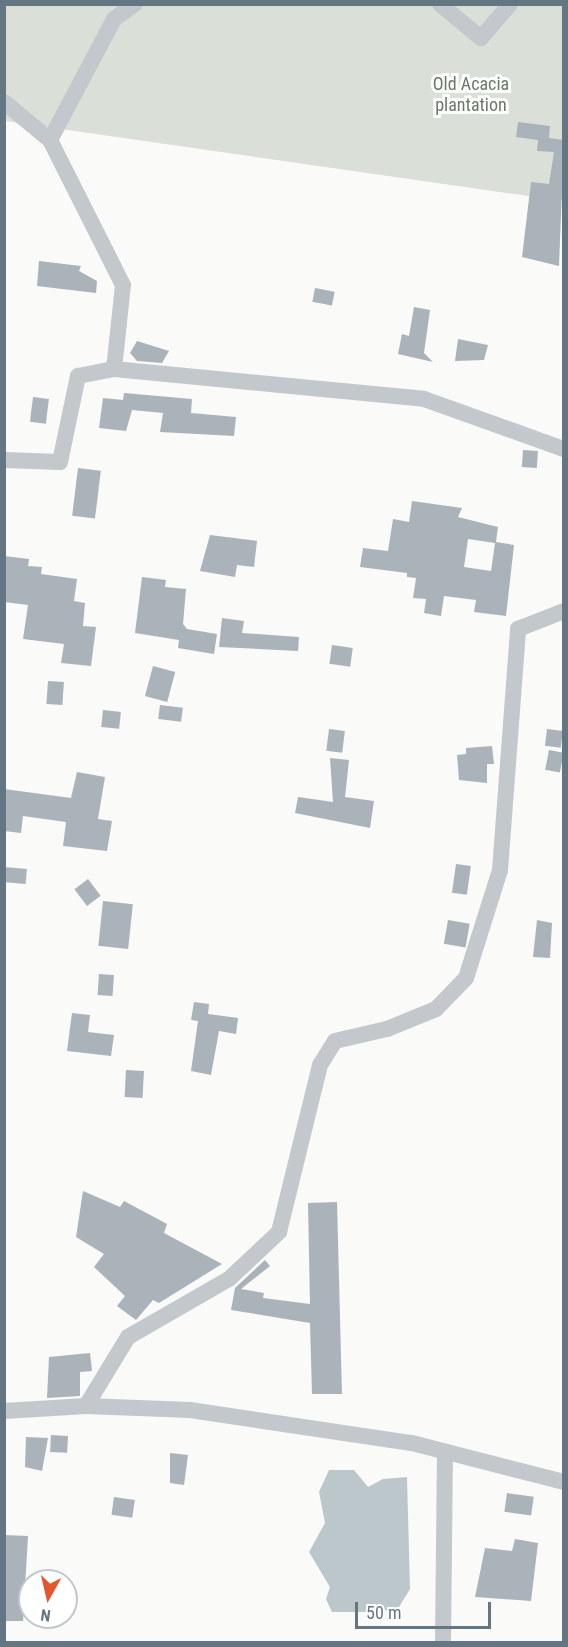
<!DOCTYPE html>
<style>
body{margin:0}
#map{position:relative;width:568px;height:1647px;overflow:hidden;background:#fafaf8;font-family:"Roboto Condensed",sans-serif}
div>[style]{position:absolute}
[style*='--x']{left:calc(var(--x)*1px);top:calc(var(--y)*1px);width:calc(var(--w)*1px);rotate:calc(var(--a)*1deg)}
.green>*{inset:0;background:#dadfd7}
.water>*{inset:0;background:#bbc7cb}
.building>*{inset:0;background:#aab3b9;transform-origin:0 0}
.minor>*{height:16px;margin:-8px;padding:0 8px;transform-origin:8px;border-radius:8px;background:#c3c8cc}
span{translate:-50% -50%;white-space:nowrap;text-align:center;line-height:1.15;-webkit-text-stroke:6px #fff;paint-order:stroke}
.park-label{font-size:18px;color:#687a64}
.frame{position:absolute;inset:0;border:6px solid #657683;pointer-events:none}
.north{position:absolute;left:18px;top:1569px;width:60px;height:60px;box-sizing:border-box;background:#fff;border:2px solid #c1c8cd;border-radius:50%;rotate:188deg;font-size:16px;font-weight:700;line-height:24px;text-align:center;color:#657683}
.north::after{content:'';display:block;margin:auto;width:21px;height:27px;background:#e4572e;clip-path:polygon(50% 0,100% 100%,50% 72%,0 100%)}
.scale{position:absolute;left:355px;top:1602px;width:136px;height:27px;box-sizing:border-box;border:3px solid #657683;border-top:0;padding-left:8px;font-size:18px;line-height:21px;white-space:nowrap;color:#657683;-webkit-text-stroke:4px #fff;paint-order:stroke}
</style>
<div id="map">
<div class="green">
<i style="clip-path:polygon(5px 5px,563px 5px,563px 201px,5px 121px)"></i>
</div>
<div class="water">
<i style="clip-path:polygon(329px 1470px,354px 1470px,368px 1487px,383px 1479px,407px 1477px,410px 1589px,399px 1607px,379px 1612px,332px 1612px,326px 1599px,330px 1587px,309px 1552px,325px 1523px,319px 1492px)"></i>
</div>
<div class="building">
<i style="clip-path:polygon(518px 122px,550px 126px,549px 138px,564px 140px,559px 266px,522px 257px,531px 182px,549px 184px,554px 152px,537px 151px,538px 140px,516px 137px)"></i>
<i style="clip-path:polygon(39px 261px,81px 266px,79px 271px,97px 281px,96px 293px,37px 286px)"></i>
<i style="left:315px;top:288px;width:20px;height:14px;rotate:11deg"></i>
<i style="clip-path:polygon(414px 307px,430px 310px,424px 353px,433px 362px,398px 354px,402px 334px,409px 336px)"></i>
<i style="clip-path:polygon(458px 339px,488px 345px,484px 360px,455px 361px)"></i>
<i style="clip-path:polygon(137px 341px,169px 351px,162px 363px,137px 361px,130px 353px)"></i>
<i style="clip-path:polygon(124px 393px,192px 399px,191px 413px,236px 417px,234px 436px,160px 432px,163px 413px,132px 410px,126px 431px,99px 428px,103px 398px,123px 400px)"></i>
<i style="left:33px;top:397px;width:16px;height:25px;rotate:7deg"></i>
<i style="left:523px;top:450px;width:15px;height:17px;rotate:4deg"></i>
<i style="left:78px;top:468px;width:23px;height:48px;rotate:7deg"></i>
<i style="clip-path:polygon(evenodd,412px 501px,462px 508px,458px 517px,498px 527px,496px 542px,514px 545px,506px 616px,474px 612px,476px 600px,444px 596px,441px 616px,424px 613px,426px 599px,413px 598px,416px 578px,407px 577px,407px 573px,360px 567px,363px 548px,388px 551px,393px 519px,409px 522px,412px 501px,468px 539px,495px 543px,491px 571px,464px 567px,468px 539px)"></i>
<i style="clip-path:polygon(210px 535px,257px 541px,254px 567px,237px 565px,235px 577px,200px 571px)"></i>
<i style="clip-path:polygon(4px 556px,29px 559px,28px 566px,42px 567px,41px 574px,77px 579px,74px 601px,85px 603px,83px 626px,96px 627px,91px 666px,61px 663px,64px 644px,23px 639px,28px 605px,4px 602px)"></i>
<i style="clip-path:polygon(142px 577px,166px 580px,165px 587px,186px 589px,183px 624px,187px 629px,217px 634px,214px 654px,178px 648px,179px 640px,135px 633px)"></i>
<i style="clip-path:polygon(222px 618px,244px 621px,242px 633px,299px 637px,298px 651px,219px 647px)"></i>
<i style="left:332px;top:645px;width:21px;height:19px;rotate:8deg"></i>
<i style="left:153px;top:666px;width:23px;height:31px;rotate:15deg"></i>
<i style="left:48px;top:681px;width:16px;height:23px;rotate:4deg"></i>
<i style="left:160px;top:705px;width:23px;height:14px;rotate:7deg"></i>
<i style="left:103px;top:710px;width:18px;height:17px;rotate:6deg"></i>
<i style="left:329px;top:729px;width:16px;height:22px;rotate:7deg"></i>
<i style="left:547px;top:729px;width:16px;height:17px;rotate:7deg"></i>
<i style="clip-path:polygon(492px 746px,494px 764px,487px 764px,487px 783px,459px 780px,457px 755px,466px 754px,466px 748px)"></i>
<i style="left:549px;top:750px;width:15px;height:20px;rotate:11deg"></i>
<i style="clip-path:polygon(330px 758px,349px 760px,345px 797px,374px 801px,370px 828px,295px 813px,298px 797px,333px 802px)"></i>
<i style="clip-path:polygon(77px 772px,105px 777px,98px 819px,112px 821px,107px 851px,63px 846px,66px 822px,23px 816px,21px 833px,4px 831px,4px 789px,71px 798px)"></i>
<i style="left:456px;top:864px;width:15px;height:29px;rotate:8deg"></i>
<i style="left:4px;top:867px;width:23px;height:15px;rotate:5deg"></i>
<i style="left:88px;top:879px;width:21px;height:17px;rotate:53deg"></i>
<i style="left:103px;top:901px;width:30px;height:45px;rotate:6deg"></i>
<i style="left:448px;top:920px;width:22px;height:24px;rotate:10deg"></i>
<i style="clip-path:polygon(537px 920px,552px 923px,550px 958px,533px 957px)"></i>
<i style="left:99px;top:974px;width:15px;height:21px;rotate:4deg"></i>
<i style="clip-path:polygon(194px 1002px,209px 1004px,208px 1014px,238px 1018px,236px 1034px,219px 1031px,211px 1075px,191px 1071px,198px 1021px,191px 1020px)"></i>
<i style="clip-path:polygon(72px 1013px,90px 1015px,88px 1032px,114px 1035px,111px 1056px,67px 1051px)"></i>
<i style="left:126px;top:1070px;width:18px;height:27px;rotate:3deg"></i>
<i style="clip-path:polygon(83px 1191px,120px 1207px,124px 1201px,167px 1224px,164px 1233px,222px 1264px,159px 1303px,153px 1300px,136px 1320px,117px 1306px,125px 1296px,94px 1267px,104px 1254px,76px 1237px)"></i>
<i style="clip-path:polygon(337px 1202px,342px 1394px,312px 1394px,310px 1323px,231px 1310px,235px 1288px,265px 1260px,270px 1266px,241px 1289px,264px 1293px,263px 1298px,310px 1304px,308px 1203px)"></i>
<i style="clip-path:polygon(90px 1353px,92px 1371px,80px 1372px,80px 1396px,47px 1398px,49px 1357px)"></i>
<i style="left:51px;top:1435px;width:17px;height:17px;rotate:3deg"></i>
<i style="clip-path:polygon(26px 1437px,48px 1438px,42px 1471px,25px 1467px)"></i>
<i style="clip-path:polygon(170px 1453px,188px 1455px,184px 1485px,170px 1483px)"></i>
<i style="left:507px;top:1493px;width:27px;height:19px;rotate:8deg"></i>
<i style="left:114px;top:1497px;width:21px;height:18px;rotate:8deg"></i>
<i style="clip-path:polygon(4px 1535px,28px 1536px,23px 1621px,4px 1621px)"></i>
<i style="clip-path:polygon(515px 1539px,538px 1543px,531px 1601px,475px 1597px,485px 1548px,512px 1551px)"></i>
</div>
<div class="minor">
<i style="--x:440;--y:4;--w:53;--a:39.7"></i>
<i style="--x:481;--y:38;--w:45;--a:-49.5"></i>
<i style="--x:4;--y:102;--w:60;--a:39.6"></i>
<i style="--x:50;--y:140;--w:162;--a:63.3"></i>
<i style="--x:123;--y:285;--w:84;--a:96.1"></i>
<i style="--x:114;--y:369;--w:311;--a:5.5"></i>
<i style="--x:424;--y:399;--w:149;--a:19.7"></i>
<i style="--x:50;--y:140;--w:137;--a:-62.1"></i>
<i style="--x:114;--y:19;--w:26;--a:-36"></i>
<i style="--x:4;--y:460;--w:56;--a:2"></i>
<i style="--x:60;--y:462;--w:88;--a:-78.2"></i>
<i style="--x:78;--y:376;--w:37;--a:-11"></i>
<i style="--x:86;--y:1406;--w:81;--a:-58.7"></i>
<i style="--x:128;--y:1337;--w:116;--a:-29.9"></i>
<i style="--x:229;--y:1279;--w:69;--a:-43.2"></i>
<i style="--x:279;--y:1232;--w:172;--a:-76.2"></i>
<i style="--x:320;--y:1065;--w:28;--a:-58"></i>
<i style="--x:335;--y:1041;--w:53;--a:-13"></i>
<i style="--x:387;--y:1029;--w:53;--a:-22.2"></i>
<i style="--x:436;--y:1009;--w:43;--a:-45.9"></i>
<i style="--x:466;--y:978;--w:113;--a:-72.5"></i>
<i style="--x:500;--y:870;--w:242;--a:-85.7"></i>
<i style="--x:518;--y:629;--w:49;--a:-21.4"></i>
<i style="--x:4;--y:1411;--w:82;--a:-3.5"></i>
<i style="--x:86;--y:1406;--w:104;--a:2.2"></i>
<i style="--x:190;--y:1410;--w:224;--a:8.5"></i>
<i style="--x:412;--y:1443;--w:157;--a:14.4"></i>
<i style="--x:443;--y:1642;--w:190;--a:-89.4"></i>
</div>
<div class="park-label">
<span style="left:471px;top:95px">Old Acacia<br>plantation</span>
</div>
<div class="frame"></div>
<div class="north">N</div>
<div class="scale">50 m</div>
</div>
